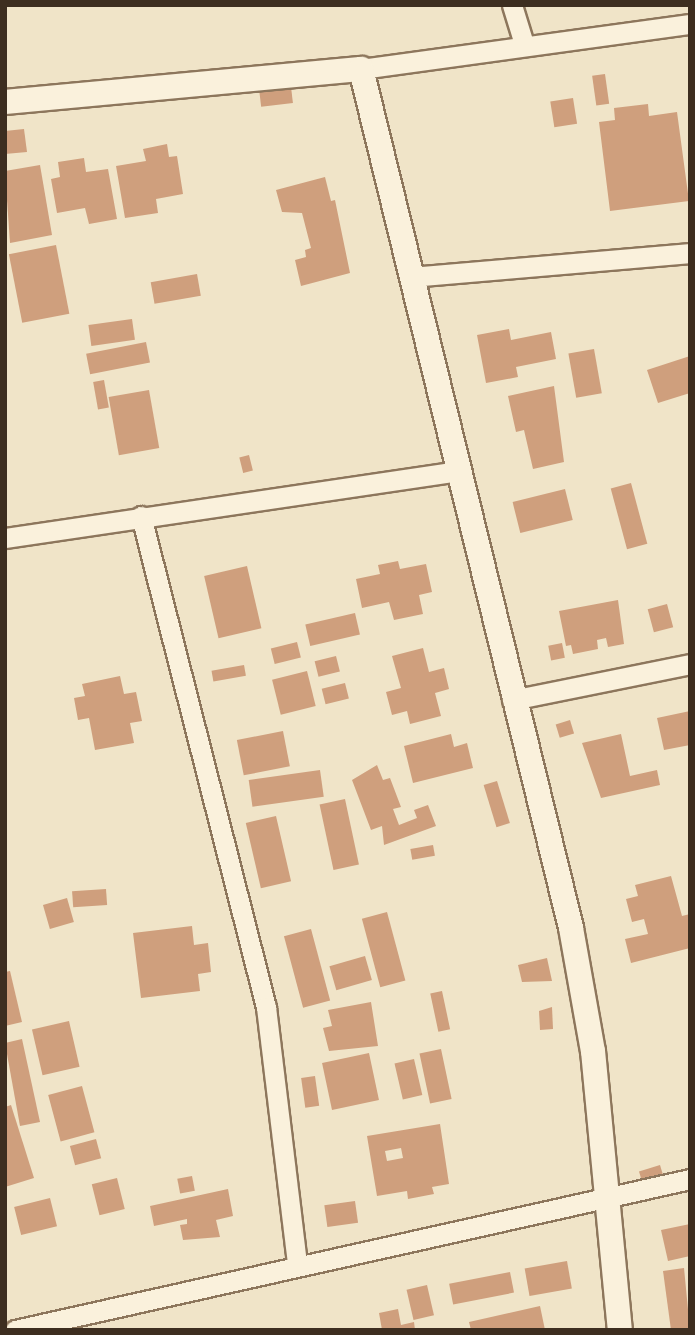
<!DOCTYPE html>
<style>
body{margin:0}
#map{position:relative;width:695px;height:1335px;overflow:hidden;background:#f0e4c8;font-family:Bitter,serif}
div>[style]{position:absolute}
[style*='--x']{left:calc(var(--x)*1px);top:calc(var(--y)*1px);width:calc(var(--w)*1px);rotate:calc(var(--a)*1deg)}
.building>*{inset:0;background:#cf9f7d;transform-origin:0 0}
.roads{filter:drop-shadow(2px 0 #8d765c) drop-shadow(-2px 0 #8d765c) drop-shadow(0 2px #8d765c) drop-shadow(0 -2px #8d765c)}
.minor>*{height:19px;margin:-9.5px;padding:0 9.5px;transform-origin:9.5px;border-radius:9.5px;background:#faf1dc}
.tertiary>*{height:24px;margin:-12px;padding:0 12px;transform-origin:12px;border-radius:12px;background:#faf1dc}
span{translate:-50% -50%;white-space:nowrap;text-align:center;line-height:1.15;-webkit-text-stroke:5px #f7eed8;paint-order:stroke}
.frame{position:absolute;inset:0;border:7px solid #3d2e20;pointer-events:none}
</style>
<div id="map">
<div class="building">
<i style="left:605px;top:74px;width:30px;height:13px;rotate:82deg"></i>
<i style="left:291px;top:87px;width:16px;height:32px;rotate:83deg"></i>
<i style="left:573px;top:98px;width:26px;height:23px;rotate:81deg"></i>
<i style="clip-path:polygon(648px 104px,649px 116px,677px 112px,689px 201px,610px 211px,599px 122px,615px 120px,614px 108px)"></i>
<i style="clip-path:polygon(24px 129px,27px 152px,5px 154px,5px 131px)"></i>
<i style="clip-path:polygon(167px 144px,169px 157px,177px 156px,183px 194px,156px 199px,158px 213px,125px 218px,116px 166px,146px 161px,143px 149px)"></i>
<i style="clip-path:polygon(84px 158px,86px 172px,108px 169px,117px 219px,89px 224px,85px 208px,57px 213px,51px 179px,60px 177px,58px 162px)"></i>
<i style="clip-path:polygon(40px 165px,52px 235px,10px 243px,5px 171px)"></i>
<i style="clip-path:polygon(325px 177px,331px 201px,335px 200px,350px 273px,301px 286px,295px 260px,306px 257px,305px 250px,311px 248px,302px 213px,282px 212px,276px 190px)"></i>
<i style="left:56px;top:245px;width:70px;height:48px;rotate:79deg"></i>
<i style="left:197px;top:274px;width:22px;height:47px;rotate:80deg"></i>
<i style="left:132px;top:319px;width:21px;height:44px;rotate:82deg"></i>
<i style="clip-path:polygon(509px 329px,511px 340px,551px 332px,556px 359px,516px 367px,518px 377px,486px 383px,477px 335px)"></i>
<i style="left:146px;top:342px;width:21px;height:61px;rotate:79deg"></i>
<i style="left:594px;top:349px;width:45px;height:26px;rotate:80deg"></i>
<i style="clip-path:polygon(690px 356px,690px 393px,658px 403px,647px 370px)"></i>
<i style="left:104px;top:380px;width:28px;height:11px;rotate:80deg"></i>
<i style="clip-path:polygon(554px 386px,564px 462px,533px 469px,524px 430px,516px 432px,508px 396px)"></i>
<i style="left:149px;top:390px;width:59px;height:41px;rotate:80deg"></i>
<i style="left:249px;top:455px;width:16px;height:10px;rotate:76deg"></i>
<i style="left:631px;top:483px;width:63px;height:21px;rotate:75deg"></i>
<i style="left:565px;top:489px;width:32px;height:54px;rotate:76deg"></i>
<i style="clip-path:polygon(398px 561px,400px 569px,426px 564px,432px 592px,419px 595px,423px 614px,394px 620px,389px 602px,362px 608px,356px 579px,380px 574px,378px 565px)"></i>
<i style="left:247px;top:566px;width:64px;height:44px;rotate:77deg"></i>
<i style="clip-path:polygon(618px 600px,624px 644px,608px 647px,606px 638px,597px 640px,598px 649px,573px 654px,571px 645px,566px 646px,559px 611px)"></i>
<i style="left:667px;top:604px;width:24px;height:20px;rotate:75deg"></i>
<i style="left:355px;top:613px;width:22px;height:51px;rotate:77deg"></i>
<i style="left:297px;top:642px;width:16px;height:27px;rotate:76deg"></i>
<i style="left:562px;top:643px;width:15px;height:14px;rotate:79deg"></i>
<i style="clip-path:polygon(423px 648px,429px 672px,444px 668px,449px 689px,435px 693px,441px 716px,410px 724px,407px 711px,392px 715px,386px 692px,401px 688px,392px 656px)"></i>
<i style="left:336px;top:656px;width:16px;height:22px;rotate:76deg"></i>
<i style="left:244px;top:665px;width:11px;height:33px;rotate:80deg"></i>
<i style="left:307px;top:671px;width:36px;height:36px;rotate:76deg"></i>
<i style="clip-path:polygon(120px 676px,124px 694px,136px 692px,142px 721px,130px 723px,134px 743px,95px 750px,89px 718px,78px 720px,74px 698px,85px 696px,82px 684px)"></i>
<i style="left:345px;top:683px;width:16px;height:24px;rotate:76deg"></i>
<i style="clip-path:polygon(690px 711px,690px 745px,664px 750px,657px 718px)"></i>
<i style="left:570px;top:720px;width:14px;height:15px;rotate:73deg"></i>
<i style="left:283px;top:731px;width:36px;height:47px;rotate:79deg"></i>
<i style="clip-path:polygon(451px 734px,454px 747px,467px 743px,473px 768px,413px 783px,404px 746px)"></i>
<i style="clip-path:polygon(621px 734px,630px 776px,657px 770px,660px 785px,601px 798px,582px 743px)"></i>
<i style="clip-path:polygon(377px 765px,383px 780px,390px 778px,401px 807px,393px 809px,399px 825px,417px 818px,414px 810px,428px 805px,436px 826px,384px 845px,382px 826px,371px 830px,352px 780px)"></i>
<i style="left:320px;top:770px;width:27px;height:72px;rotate:82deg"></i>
<i style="left:497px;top:781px;width:44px;height:14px;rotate:73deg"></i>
<i style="left:345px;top:799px;width:67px;height:26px;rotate:78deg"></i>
<i style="left:276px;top:816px;width:67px;height:31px;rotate:77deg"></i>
<i style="left:433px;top:845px;width:11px;height:23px;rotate:80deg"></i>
<i style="clip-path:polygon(671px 876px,682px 916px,690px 914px,690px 948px,631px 963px,625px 939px,648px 934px,644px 919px,632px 922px,626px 899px,638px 896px,635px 885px)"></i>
<i style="left:106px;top:889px;width:16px;height:34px;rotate:86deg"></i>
<i style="left:67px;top:898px;width:25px;height:25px;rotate:74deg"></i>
<i style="left:387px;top:912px;width:71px;height:26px;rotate:75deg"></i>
<i style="clip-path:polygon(192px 926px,194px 945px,208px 943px,211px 972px,198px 974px,200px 991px,141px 998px,133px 933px)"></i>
<i style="left:311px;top:929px;width:74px;height:28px;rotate:75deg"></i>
<i style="left:365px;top:956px;width:25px;height:37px;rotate:74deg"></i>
<i style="clip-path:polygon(547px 958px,552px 981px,522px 982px,518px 965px)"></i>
<i style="clip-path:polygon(10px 971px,22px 1022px,5px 1026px,5px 972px)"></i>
<i style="left:442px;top:991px;width:39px;height:12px;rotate:78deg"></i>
<i style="clip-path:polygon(371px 1002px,378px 1046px,329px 1051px,323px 1028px,332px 1026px,328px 1010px)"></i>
<i style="clip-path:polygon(552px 1007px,553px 1029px,540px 1030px,539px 1011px)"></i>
<i style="left:69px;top:1021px;width:47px;height:38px;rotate:77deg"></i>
<i style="clip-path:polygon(22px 1039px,40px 1122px,20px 1126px,5px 1043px)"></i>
<i style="left:441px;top:1049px;width:51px;height:22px;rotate:78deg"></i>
<i style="left:369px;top:1053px;width:48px;height:48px;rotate:78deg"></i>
<i style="left:414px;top:1059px;width:37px;height:20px;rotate:77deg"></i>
<i style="left:315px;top:1076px;width:30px;height:14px;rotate:82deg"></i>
<i style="left:82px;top:1086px;width:48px;height:35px;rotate:75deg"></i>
<i style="clip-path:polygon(11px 1105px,34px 1178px,5px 1187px,5px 1107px)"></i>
<i style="clip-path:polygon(evenodd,440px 1124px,449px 1184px,432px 1187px,434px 1194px,408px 1199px,407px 1191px,377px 1196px,367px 1136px,440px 1124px,401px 1148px,403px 1158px,387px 1161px,385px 1151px,401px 1148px)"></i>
<i style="left:96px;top:1139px;width:20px;height:27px;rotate:75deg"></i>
<i style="left:660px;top:1165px;width:14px;height:22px;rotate:73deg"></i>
<i style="left:192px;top:1176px;width:15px;height:15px;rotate:79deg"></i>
<i style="left:117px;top:1178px;width:32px;height:26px;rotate:76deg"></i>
<i style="clip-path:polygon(228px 1189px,233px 1216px,216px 1220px,220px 1237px,183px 1240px,180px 1225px,187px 1224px,187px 1219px,154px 1226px,150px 1206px)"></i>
<i style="left:50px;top:1198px;width:29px;height:37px;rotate:76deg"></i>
<i style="left:355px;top:1201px;width:22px;height:31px;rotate:82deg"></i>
<i style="clip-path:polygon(690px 1224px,690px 1256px,668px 1261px,661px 1230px)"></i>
<i style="left:567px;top:1261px;width:28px;height:43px;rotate:80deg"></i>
<i style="clip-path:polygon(684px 1268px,690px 1330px,671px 1330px,663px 1271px)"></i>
<i style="left:510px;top:1272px;width:21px;height:62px;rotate:79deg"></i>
<i style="left:427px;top:1285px;width:31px;height:21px;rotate:77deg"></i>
<i style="clip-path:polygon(540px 1306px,545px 1330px,471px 1330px,469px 1322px)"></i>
<i style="clip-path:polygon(398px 1309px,401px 1325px,414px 1322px,415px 1330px,382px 1330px,379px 1313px)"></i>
</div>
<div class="roads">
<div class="minor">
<i style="--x:512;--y:5;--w:41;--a:72.9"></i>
<i style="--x:361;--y:69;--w:332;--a:-7.8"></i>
<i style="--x:411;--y:277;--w:280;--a:-4.9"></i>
<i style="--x:141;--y:516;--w:507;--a:75.72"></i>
<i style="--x:266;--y:1007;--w:258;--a:83.1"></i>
<i style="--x:5;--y:538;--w:456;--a:-8.4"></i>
<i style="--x:512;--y:700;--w:182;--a:-11.4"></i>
<i style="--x:15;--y:1330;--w:692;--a:-12.61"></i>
</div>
<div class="tertiary">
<i style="--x:5;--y:102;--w:358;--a:-5.3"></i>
<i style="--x:361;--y:69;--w:884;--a:76.26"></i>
<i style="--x:571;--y:928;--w:125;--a:79.9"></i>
<i style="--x:593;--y:1051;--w:280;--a:84.5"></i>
</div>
</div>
<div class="frame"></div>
</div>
